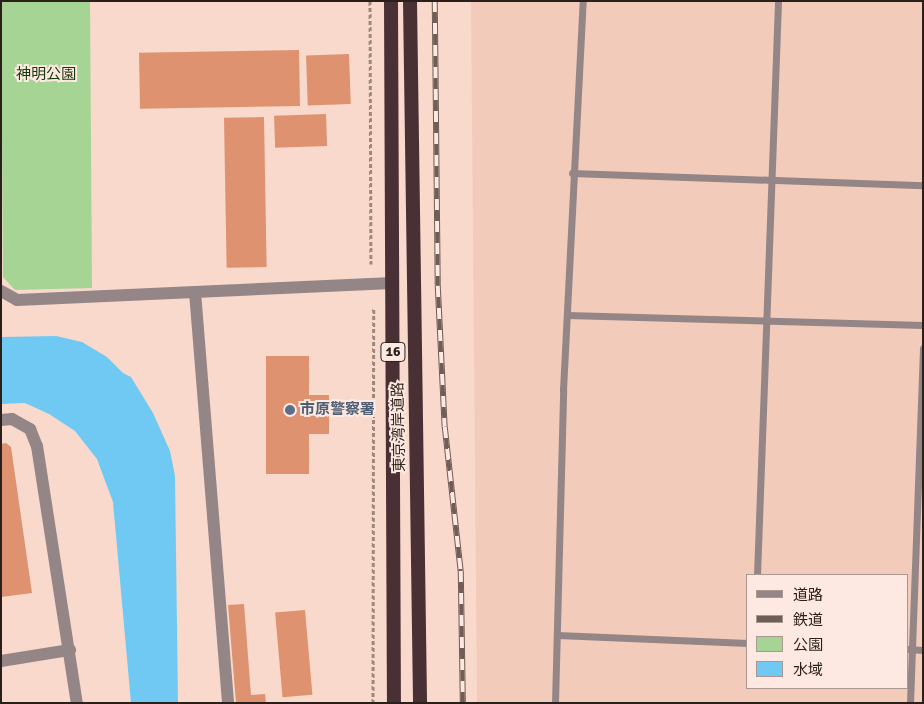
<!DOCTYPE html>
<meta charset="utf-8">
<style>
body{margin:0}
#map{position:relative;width:924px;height:704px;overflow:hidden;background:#f9d9cb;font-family:Signika,"Noto Sans JP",sans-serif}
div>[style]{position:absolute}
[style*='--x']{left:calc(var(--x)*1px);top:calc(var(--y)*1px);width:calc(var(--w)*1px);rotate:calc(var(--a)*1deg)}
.built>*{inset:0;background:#f3cbbb}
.green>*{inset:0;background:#a6d494}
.water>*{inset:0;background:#6fc9f3}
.building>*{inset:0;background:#df9270;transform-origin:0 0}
.path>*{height:3px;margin-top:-1.5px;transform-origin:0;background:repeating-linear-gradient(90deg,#9e877d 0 4px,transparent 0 6.5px)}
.service>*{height:7px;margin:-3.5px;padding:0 3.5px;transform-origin:3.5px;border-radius:3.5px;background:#948587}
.minor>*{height:12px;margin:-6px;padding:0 6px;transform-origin:6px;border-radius:6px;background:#948587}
.tertiary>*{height:12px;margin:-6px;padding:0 6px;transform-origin:6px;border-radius:6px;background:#948587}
.trunk>*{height:14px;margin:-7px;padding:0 7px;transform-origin:7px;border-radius:7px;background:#483034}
.rail>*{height:5.5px;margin-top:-2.75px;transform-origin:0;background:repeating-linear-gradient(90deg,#fde9e1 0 11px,#705e56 0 22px);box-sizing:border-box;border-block:1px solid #705e56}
.dots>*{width:14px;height:14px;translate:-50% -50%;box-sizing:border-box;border:2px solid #fde9e1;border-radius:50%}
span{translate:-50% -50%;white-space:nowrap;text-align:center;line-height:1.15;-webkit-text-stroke:4px #fde9e1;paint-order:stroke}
.shield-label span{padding:1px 4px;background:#fde9e1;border:1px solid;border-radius:4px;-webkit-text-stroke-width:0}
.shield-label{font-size:14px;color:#2a1f1a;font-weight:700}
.park-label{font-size:15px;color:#183708}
.service-label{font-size:15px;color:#4e5e75;font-weight:700}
.left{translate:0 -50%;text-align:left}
.street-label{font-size:15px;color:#2a1f1a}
.frame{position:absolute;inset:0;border:2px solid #2a1f1a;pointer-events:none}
.legend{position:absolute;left:746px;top:574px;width:162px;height:115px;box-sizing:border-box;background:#fde9e1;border:1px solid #a99891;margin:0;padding:6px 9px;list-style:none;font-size:15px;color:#2a1f1a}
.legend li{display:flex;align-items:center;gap:10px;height:25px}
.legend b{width:25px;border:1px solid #a99891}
</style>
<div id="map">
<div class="built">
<i style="clip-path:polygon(evenodd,471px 1px,923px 1px,923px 703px,477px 703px,471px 1px,748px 575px,908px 575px,908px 688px,748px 688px,748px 575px)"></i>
</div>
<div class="green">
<i style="clip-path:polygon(1px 1px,90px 1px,92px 288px,15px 290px,3px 277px)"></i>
</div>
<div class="water">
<i style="clip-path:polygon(56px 336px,82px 342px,107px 357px,123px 373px,131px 377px,153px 413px,170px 451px,175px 476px,178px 703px,131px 703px,113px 502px,97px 459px,75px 431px,49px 414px,25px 403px,1px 404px,1px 337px)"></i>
</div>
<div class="building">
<i style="left:299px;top:50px;width:56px;height:160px;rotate:89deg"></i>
<i style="left:349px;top:54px;width:50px;height:43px;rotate:88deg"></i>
<i style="left:326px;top:114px;width:32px;height:52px;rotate:88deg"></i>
<i style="left:264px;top:117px;width:150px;height:40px;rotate:89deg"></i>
<i style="clip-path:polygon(266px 356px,309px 356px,309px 395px,329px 395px,329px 434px,309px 434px,309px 474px,266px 474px)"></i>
<i style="clip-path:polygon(6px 443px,11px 447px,32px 593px,1px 597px,1px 444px)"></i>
<i style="clip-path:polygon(244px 604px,251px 695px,265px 694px,266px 703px,236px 703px,228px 605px)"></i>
<i style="left:305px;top:610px;width:85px;height:30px;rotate:85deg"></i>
</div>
<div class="path">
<i style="--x:370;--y:1;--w:263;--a:89.8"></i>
<i style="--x:373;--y:703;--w:396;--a:-89.9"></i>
</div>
<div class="service">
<i style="--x:572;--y:173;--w:351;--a:2"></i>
<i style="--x:567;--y:315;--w:356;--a:1.6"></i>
<i style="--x:757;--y:575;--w:574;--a:-87.9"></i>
<i style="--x:557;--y:635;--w:191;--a:2.4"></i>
<i style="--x:908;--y:649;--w:15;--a:4"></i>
<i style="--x:555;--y:703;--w:313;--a:-88.5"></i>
<i style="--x:563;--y:390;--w:390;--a:-87.1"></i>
<i style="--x:910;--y:703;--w:355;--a:-87.9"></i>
</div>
<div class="minor">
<i style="--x:1;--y:420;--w:11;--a:-5"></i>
<i style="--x:12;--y:419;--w:21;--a:29"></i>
<i style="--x:30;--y:429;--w:18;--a:68"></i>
<i style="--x:37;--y:446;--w:260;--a:81.2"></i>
<i style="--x:1;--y:661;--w:70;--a:-9.1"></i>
</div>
<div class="tertiary">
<i style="--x:1;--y:291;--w:18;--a:29"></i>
<i style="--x:17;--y:300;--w:376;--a:-2.6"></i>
<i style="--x:195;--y:292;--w:412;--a:85.4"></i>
</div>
<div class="trunk">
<i style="--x:391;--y:1;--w:702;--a:89.76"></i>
<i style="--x:410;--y:1;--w:702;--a:89.18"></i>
</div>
<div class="rail">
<i style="--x:435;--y:1;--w:285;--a:89.4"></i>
<i style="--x:438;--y:286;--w:141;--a:87.2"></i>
<i style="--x:445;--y:427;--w:145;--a:83.7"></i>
<i style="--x:461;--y:571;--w:132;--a:89.1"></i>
</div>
<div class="dots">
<i style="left:290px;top:410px;background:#5c6f8a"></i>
</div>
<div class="shield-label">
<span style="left:393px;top:352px">16</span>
</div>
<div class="park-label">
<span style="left:46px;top:75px">神明公園</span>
</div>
<div class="service-label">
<span class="left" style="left:300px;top:410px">市原警察署</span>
</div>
<div class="street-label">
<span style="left:399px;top:427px;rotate:-91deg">東京湾岸道路</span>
</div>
<div class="frame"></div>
<ul class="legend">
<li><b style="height:6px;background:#948587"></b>道路</li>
<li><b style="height:6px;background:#705e56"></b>鉄道</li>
<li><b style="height:14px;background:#a6d494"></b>公園</li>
<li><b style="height:14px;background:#6fc9f3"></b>水域</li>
</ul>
</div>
